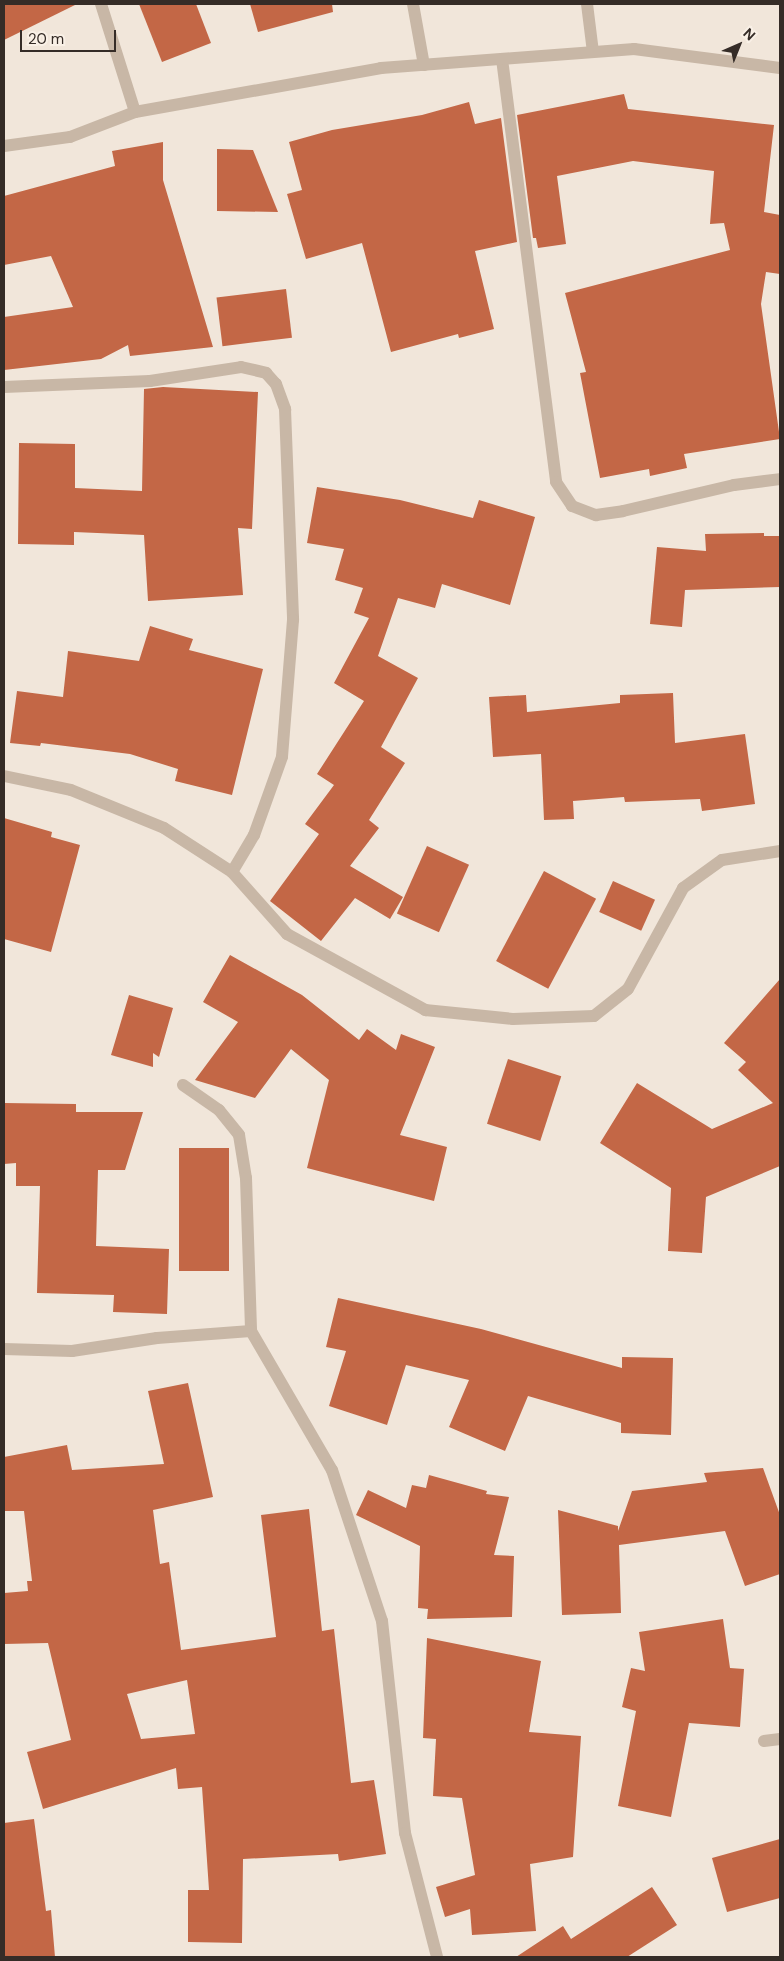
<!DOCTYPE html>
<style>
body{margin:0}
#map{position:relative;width:784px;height:1961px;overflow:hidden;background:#f1e6da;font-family:"DM Sans",sans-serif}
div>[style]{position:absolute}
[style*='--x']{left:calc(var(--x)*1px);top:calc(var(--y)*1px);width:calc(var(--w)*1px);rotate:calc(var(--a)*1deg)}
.building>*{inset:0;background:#c36746;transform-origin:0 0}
.street>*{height:12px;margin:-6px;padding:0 6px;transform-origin:6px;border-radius:6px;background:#c8b7a6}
span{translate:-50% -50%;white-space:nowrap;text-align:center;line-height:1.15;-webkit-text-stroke:5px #f9f0e6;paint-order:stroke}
.frame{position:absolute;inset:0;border:5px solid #352c27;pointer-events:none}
.north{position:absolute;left:714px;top:20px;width:50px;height:50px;-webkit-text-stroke:4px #f9f0e6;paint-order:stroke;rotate:44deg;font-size:14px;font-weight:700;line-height:20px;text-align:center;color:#352c27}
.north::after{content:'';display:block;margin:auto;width:18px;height:22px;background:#352c27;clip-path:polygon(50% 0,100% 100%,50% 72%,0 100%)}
.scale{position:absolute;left:20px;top:30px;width:96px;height:22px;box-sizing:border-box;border:2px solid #352c27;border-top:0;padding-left:6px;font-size:15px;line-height:18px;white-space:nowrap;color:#352c27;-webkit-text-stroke:4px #f9f0e6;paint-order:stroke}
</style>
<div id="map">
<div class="building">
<i style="clip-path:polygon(4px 4px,77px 4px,4px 40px)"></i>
<i style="clip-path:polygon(139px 4px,196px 4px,211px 43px,162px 62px)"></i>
<i style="clip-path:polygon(250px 4px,332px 4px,333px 12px,258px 32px)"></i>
<i style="clip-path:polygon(624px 94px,628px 109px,774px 125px,764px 212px,780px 215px,780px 274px,766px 272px,761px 304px,780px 439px,684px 454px,687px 468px,650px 476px,649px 469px,600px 478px,580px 373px,586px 372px,565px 293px,730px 250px,724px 223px,710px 224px,714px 171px,633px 161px,557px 176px,566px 244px,538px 248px,536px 238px,533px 238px,517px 115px)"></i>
<i style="clip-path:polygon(469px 102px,475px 124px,501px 118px,517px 242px,475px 251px,494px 329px,459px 338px,458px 334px,391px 352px,362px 243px,306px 259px,287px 194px,302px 190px,289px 142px,332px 130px,422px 115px)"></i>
<i style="clip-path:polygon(163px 142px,163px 180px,213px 347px,130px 356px,128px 345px,101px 359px,4px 370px,4px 317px,73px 307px,51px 256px,4px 265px,4px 196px,115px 166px,112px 151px)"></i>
<i style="clip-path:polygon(217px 149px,253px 150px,278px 212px,217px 211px)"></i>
<i style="left:286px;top:289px;width:49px;height:70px;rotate:83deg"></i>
<i style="clip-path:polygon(163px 387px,258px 392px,252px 529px,238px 528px,243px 595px,148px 601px,144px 535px,74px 532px,74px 545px,18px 544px,19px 443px,75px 444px,75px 488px,142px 491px,144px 389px)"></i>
<i style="clip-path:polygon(317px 487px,400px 500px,473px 518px,479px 500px,535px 517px,510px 605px,442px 584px,435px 608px,398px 598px,378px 656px,418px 678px,381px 747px,405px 763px,369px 820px,379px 828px,350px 866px,403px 897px,390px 919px,355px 898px,321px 941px,270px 901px,319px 834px,305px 824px,334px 785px,317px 774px,364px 701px,334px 683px,369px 618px,354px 613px,363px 588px,335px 580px,344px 549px,307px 543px)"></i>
<i style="clip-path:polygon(764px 533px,764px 536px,780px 536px,780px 587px,685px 590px,682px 627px,650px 624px,657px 547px,706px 551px,705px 534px)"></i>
<i style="clip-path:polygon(150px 626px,193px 639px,189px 650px,263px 669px,232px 795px,175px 781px,178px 769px,130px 754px,41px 743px,40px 746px,10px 743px,17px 691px,63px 697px,68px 651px,139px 661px)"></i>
<i style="clip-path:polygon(673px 693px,675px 743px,745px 734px,755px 804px,702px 811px,700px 799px,625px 802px,624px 797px,573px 801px,574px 819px,544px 820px,541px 754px,493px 757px,489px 697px,526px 695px,527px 712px,620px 703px,620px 695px)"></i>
<i style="clip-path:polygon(4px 818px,52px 832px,51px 837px,80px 845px,51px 952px,4px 939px)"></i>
<i style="left:427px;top:846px;width:46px;height:74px;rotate:24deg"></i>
<i style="left:544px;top:871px;width:59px;height:102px;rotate:28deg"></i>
<i style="left:613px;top:881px;width:46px;height:34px;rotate:24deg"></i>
<i style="clip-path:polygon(230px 955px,302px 995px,359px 1040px,367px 1029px,396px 1050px,401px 1034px,435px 1047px,400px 1135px,447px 1147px,434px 1201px,307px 1168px,329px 1080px,291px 1049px,255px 1098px,195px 1080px,238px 1022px,203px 1002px)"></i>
<i style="clip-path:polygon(780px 979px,780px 1166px,706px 1197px,702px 1253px,668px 1251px,671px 1188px,600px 1143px,637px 1083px,712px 1129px,773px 1103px,738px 1070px,746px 1062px,724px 1043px)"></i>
<i style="clip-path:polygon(129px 995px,173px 1008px,159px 1057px,153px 1053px,153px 1067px,111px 1055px)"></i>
<i style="left:508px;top:1059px;width:56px;height:68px;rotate:18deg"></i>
<i style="clip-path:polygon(4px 1103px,76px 1104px,76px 1112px,143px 1112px,125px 1170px,98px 1170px,96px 1246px,169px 1249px,167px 1314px,113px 1312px,114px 1295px,37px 1293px,40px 1186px,16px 1186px,16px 1163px,4px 1164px)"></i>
<i style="left:179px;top:1148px;width:50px;height:123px"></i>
<i style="clip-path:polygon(338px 1298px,481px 1329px,622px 1368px,622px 1357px,673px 1358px,671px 1435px,621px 1433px,621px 1423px,528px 1396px,505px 1451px,449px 1427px,469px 1380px,406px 1365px,387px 1425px,329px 1406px,346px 1351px,326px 1347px)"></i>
<i style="clip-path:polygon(evenodd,188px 1383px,213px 1497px,153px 1510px,160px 1564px,169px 1562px,181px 1650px,276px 1637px,261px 1515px,309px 1509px,322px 1631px,334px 1629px,351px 1783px,374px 1780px,386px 1854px,339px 1861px,338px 1854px,243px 1859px,242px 1943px,188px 1942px,188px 1890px,209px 1890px,202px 1787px,178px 1789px,176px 1768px,43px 1809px,27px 1752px,71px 1740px,48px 1643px,4px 1644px,4px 1593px,28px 1591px,27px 1581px,32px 1581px,24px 1511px,4px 1511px,4px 1457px,67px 1445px,72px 1470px,164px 1464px,148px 1391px,188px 1383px,187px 1680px,195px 1734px,141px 1739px,127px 1694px,187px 1680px)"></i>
<i style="clip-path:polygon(763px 1468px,780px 1515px,780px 1574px,745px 1586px,725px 1531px,619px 1545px,621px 1613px,562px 1615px,558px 1510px,618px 1526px,618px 1531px,632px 1491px,707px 1482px,704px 1473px)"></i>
<i style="clip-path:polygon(429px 1475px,487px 1491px,486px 1494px,509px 1497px,494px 1555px,514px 1556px,512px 1617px,427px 1619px,428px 1609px,418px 1608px,420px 1546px,356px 1515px,368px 1490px,406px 1508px,412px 1485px,426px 1488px)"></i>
<i style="clip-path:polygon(723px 1619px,730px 1668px,744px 1669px,740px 1727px,689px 1723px,671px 1817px,618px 1806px,636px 1711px,622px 1707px,631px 1668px,645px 1671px,639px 1632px)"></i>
<i style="clip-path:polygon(427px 1638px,541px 1661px,529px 1732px,581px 1736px,573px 1857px,530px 1864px,536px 1931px,472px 1935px,470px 1909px,445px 1917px,436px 1887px,475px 1875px,462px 1798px,433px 1796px,436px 1739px,423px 1738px)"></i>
<i style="clip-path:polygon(34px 1819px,46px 1911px,51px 1910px,55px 1957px,4px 1957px,4px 1823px)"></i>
<i style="clip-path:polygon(780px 1839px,780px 1898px,727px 1912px,712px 1858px)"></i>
<i style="clip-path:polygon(652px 1887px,677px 1925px,627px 1957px,516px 1957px,563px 1926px,571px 1939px)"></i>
</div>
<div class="street">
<i style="--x:101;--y:4;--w:113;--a:72.5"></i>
<i style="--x:413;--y:4;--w:62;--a:79.8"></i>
<i style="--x:587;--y:4;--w:48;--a:82.9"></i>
<i style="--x:502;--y:59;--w:426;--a:82.7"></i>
<i style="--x:556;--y:482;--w:29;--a:56"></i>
<i style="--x:572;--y:506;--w:26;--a:21"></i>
<i style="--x:596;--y:515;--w:27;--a:-8"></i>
<i style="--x:623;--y:511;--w:114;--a:-13.2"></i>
<i style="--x:734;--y:485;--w:46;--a:-7.4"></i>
<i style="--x:4;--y:146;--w:67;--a:-7.8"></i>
<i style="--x:70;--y:137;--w:70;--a:-21"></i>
<i style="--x:135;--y:112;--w:250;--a:-10.1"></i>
<i style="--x:381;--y:68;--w:254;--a:-4.3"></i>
<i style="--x:634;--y:49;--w:147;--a:7.4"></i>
<i style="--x:4;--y:387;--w:146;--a:-2.4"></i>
<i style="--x:150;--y:381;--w:92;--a:-8.7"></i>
<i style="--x:241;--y:367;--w:26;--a:13"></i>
<i style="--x:266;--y:373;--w:15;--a:48"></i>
<i style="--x:276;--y:384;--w:27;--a:70"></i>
<i style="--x:285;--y:409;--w:211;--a:87.8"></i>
<i style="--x:293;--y:620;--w:137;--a:94.6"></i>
<i style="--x:282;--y:757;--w:83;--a:109.7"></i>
<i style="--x:254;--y:835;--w:43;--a:120.7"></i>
<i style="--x:4;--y:776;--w:68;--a:11.8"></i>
<i style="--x:71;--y:790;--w:100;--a:22.2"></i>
<i style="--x:164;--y:828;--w:81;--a:32.9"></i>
<i style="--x:232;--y:872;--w:83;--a:48.4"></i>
<i style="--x:287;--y:934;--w:158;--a:28.8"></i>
<i style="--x:425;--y:1010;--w:88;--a:5.8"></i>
<i style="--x:513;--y:1019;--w:81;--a:-2.1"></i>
<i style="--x:594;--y:1016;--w:43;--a:-38.5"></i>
<i style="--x:628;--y:989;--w:115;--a:-61.4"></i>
<i style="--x:683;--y:888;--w:48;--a:-35.7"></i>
<i style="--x:722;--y:860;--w:59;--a:-8.8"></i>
<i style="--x:183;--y:1085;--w:44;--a:34.8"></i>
<i style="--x:219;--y:1110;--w:32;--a:51"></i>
<i style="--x:239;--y:1135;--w:44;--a:80.8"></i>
<i style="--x:246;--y:1178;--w:153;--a:88.1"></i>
<i style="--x:251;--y:1331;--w:161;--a:59.8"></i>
<i style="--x:332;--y:1470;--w:159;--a:71.7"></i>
<i style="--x:382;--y:1621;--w:213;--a:83.8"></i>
<i style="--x:405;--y:1833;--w:128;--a:75.5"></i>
<i style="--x:4;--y:1349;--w:68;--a:1.7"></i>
<i style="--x:72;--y:1351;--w:86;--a:-8.7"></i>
<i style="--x:157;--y:1338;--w:94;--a:-4.3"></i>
<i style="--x:764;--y:1741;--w:16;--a:-7"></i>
</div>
<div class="frame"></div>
<div class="north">N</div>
<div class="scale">20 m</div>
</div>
